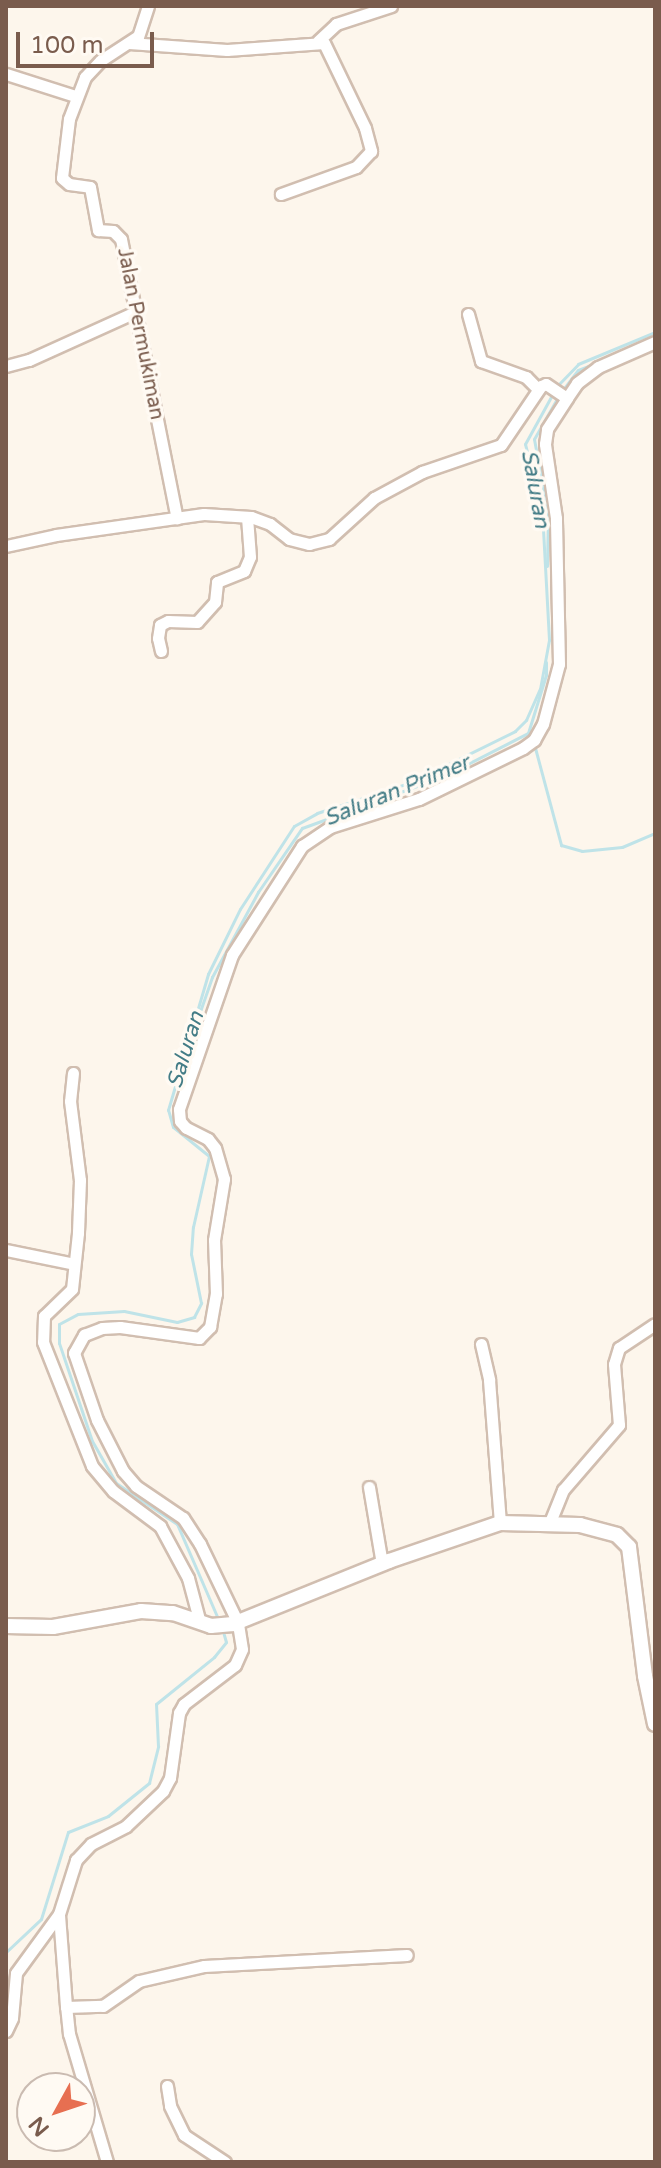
<!DOCTYPE html>
<style>
body{margin:0}
#map{position:relative;width:661px;height:2168px;overflow:hidden;background:#fdf6ec;font-family:"Varela Round",sans-serif}
div>[style]{position:absolute}
[style*='--x']{left:calc(var(--x)*1px);top:calc(var(--y)*1px);width:calc(var(--w)*1px);rotate:calc(var(--a)*1deg)}
.stream>*{height:3px;margin:-1.5px;padding:0 1.5px;transform-origin:1.5px;border-radius:1.5px;background:#bfe3e8}
.roads{filter:drop-shadow(2px 0 #d1beb0) drop-shadow(-2px 0 #d1beb0) drop-shadow(0 2px #d1beb0) drop-shadow(0 -2px #d1beb0)}
.minor>*{height:11px;margin:-5.5px;padding:0 5.5px;transform-origin:5.5px;border-radius:5.5px;background:#fff}
.tertiary>*{height:14px;margin:-7px;padding:0 7px;transform-origin:7px;border-radius:7px;background:#fff}
span{translate:-50% -50%;white-space:nowrap;text-align:center;line-height:1.15;-webkit-text-stroke:7px #fffaf3;paint-order:stroke}
.street-label{font-size:20px;color:#7a5c4d}
.water-label{font-size:22px;color:#437c86;font-style:italic}
.frame{position:absolute;inset:0;border:8px solid #7a5c4d;pointer-events:none}
.north{position:absolute;left:16px;top:2072px;width:80px;height:80px;box-sizing:border-box;background:#fffaf3;border:2px solid #cabbb1;border-radius:50%;rotate:230deg;font-size:22px;font-weight:700;line-height:32px;text-align:center;color:#7a5c4d}
.north::after{content:'';display:block;margin:auto;width:28px;height:36px;background:#e76f51;clip-path:polygon(50% 0,100% 100%,50% 72%,0 100%)}
.scale{position:absolute;left:16px;top:32px;width:138px;height:36px;box-sizing:border-box;border:4px solid #7a5c4d;border-top:0;padding-left:10px;font-size:24px;line-height:28px;white-space:nowrap;color:#7a5c4d;-webkit-text-stroke:6px #fffaf3;paint-order:stroke}
</style>
<div id="map">
<div class="stream">
<i style="--x:557;--y:386;--w:30;--a:-46"></i>
<i style="--x:578;--y:364;--w:83;--a:-22.6"></i>
<i style="--x:562;--y:391;--w:26;--a:-53"></i>
<i style="--x:578;--y:370;--w:14;--a:-21"></i>
<i style="--x:547;--y:566;--w:52;--a:-88.9"></i>
<i style="--x:548;--y:514;--w:76;--a:-100.6"></i>
<i style="--x:534;--y:439;--w:48;--a:-60.3"></i>
<i style="--x:534;--y:744;--w:105;--a:75"></i>
<i style="--x:561;--y:845;--w:22;--a:16"></i>
<i style="--x:582;--y:851;--w:40;--a:-5.7"></i>
<i style="--x:622;--y:847;--w:36;--a:-23"></i>
<i style="--x:189;--y:1043;--w:70;--a:-70.8"></i>
<i style="--x:212;--y:977;--w:97;--a:-61.6"></i>
<i style="--x:258;--y:892;--w:78;--a:-55.5"></i>
<i style="--x:302;--y:828;--w:151;--a:-20.1"></i>
<i style="--x:444;--y:776;--w:94;--a:-27.1"></i>
<i style="--x:528;--y:733;--w:61;--a:-72.8"></i>
<i style="--x:546;--y:675;--w:13;--a:-90"></i>
<i style="--x:219;--y:1621;--w:106;--a:-113.4"></i>
<i style="--x:177;--y:1524;--w:73;--a:-146.1"></i>
<i style="--x:116;--y:1483;--w:48;--a:-119.7"></i>
<i style="--x:92;--y:1441;--w:103;--a:-108.6"></i>
<i style="--x:59;--y:1343;--w:19;--a:-90"></i>
<i style="--x:59;--y:1324;--w:21;--a:-28"></i>
<i style="--x:78;--y:1314;--w:46;--a:-3.7"></i>
<i style="--x:124;--y:1311;--w:54;--a:11.7"></i>
<i style="--x:177;--y:1322;--w:18;--a:-16"></i>
<i style="--x:194;--y:1317;--w:16;--a:-63"></i>
<i style="--x:201;--y:1303;--w:50;--a:-101.5"></i>
<i style="--x:191;--y:1254;--w:27;--a:-86"></i>
<i style="--x:193;--y:1227;--w:73;--a:-77.3"></i>
<i style="--x:209;--y:1156;--w:46;--a:-141.1"></i>
<i style="--x:173;--y:1127;--w:18;--a:-106"></i>
<i style="--x:168;--y:1110;--w:142;--a:-73.6"></i>
<i style="--x:208;--y:974;--w:72;--a:-63.8"></i>
<i style="--x:240;--y:909;--w:99;--a:-57"></i>
<i style="--x:294;--y:826;--w:26;--a:-29"></i>
<i style="--x:317;--y:813;--w:100;--a:-18.1"></i>
<i style="--x:412;--y:782;--w:115;--a:-26.3"></i>
<i style="--x:515;--y:731;--w:16;--a:-45"></i>
<i style="--x:526;--y:720;--w:34;--a:-66"></i>
<i style="--x:540;--y:689;--w:50;--a:-79.6"></i>
<i style="--x:549;--y:640;--w:128;--a:-93.1"></i>
<i style="--x:542;--y:512;--w:70;--a:-104"></i>
<i style="--x:525;--y:444;--w:58;--a:-61.2"></i>
<i style="--x:6;--y:1952;--w:48;--a:-43.3"></i>
<i style="--x:41;--y:1919;--w:91;--a:-72.8"></i>
<i style="--x:68;--y:1832;--w:43;--a:-21.8"></i>
<i style="--x:108;--y:1816;--w:53;--a:-38.8"></i>
<i style="--x:149;--y:1783;--w:38;--a:-76"></i>
<i style="--x:158;--y:1746;--w:42;--a:-92.7"></i>
<i style="--x:156;--y:1704;--w:75;--a:-39"></i>
<i style="--x:214;--y:1657;--w:19;--a:-51"></i>
<i style="--x:226;--y:1642;--w:15;--a:-106"></i>
</div>
<div class="roads">
<div class="minor">
<i style="--x:148;--y:6;--w:32;--a:108"></i>
<i style="--x:138;--y:36;--w:45;--a:146.7"></i>
<i style="--x:100;--y:61;--w:22;--a:133"></i>
<i style="--x:85;--y:77;--w:45;--a:110.9"></i>
<i style="--x:69;--y:119;--w:59;--a:96.8"></i>
<i style="--x:62;--y:178;--w:9;--a:41"></i>
<i style="--x:69;--y:184;--w:21;--a:8"></i>
<i style="--x:90;--y:187;--w:44;--a:79.5"></i>
<i style="--x:98;--y:230;--w:15;--a:4"></i>
<i style="--x:113;--y:231;--w:11;--a:45"></i>
<i style="--x:121;--y:239;--w:285;--a:78.7"></i>
<i style="--x:318;--y:41;--w:25;--a:-43"></i>
<i style="--x:336;--y:24;--w:58;--a:-18.1"></i>
<i style="--x:129;--y:43;--w:98;--a:4.1"></i>
<i style="--x:227;--y:50;--w:97;--a:-4.1"></i>
<i style="--x:324;--y:43;--w:94;--a:64.2"></i>
<i style="--x:365;--y:128;--w:24;--a:75"></i>
<i style="--x:371;--y:151;--w:22;--a:133"></i>
<i style="--x:356;--y:167;--w:80;--a:160.2"></i>
<i style="--x:6;--y:74;--w:72;--a:17.7"></i>
<i style="--x:468;--y:314;--w:49;--a:74.5"></i>
<i style="--x:481;--y:361;--w:48;--a:19.6"></i>
<i style="--x:526;--y:377;--w:17;--a:45"></i>
<i style="--x:6;--y:366;--w:24;--a:-15"></i>
<i style="--x:29;--y:360;--w:114;--a:-24.3"></i>
<i style="--x:6;--y:546;--w:51;--a:-12.4"></i>
<i style="--x:56;--y:535;--w:149;--a:-8.1"></i>
<i style="--x:204;--y:514;--w:47;--a:3.7"></i>
<i style="--x:251;--y:517;--w:20;--a:20"></i>
<i style="--x:270;--y:524;--w:24;--a:38"></i>
<i style="--x:289;--y:539;--w:21;--a:14"></i>
<i style="--x:309;--y:544;--w:21;--a:-14"></i>
<i style="--x:329;--y:539;--w:61;--a:-42.3"></i>
<i style="--x:374;--y:498;--w:55;--a:-28.4"></i>
<i style="--x:422;--y:472;--w:83;--a:-18.9"></i>
<i style="--x:501;--y:445;--w:71;--a:-55.9"></i>
<i style="--x:541;--y:386;--w:5;--a:-22"></i>
<i style="--x:546;--y:384;--w:25;--a:34"></i>
<i style="--x:567;--y:398;--w:18;--a:-56"></i>
<i style="--x:577;--y:383;--w:26;--a:-37"></i>
<i style="--x:598;--y:367;--w:62;--a:-23.7"></i>
<i style="--x:161;--y:651;--w:13;--a:-103"></i>
<i style="--x:158;--y:638;--w:13;--a:-81"></i>
<i style="--x:160;--y:625;--w:9;--a:-27"></i>
<i style="--x:168;--y:621;--w:29;--a:2"></i>
<i style="--x:197;--y:622;--w:27;--a:-48"></i>
<i style="--x:215;--y:602;--w:20;--a:-84"></i>
<i style="--x:217;--y:582;--w:29;--a:-22"></i>
<i style="--x:244;--y:571;--w:15;--a:-67"></i>
<i style="--x:250;--y:557;--w:40;--a:-94.3"></i>
<i style="--x:73;--y:1073;--w:28;--a:96"></i>
<i style="--x:70;--y:1101;--w:80;--a:82.8"></i>
<i style="--x:80;--y:1180;--w:53;--a:92.2"></i>
<i style="--x:78;--y:1233;--w:56;--a:96.1"></i>
<i style="--x:72;--y:1289;--w:39;--a:136"></i>
<i style="--x:44;--y:1316;--w:26;--a:92"></i>
<i style="--x:43;--y:1342;--w:133;--a:68.4"></i>
<i style="--x:92;--y:1466;--w:33;--a:50"></i>
<i style="--x:113;--y:1491;--w:59;--a:36.7"></i>
<i style="--x:160;--y:1526;--w:59;--a:61.7"></i>
<i style="--x:188;--y:1578;--w:42;--a:75"></i>
<i style="--x:6;--y:1250;--w:69;--a:11.6"></i>
<i style="--x:481;--y:1344;--w:37;--a:77"></i>
<i style="--x:489;--y:1380;--w:143;--a:85.6"></i>
<i style="--x:369;--y:1487;--w:78;--a:80.4"></i>
<i style="--x:550;--y:1522;--w:35;--a:-68"></i>
<i style="--x:563;--y:1490;--w:86;--a:-49.3"></i>
<i style="--x:619;--y:1425;--w:61;--a:-94.7"></i>
<i style="--x:614;--y:1364;--w:17;--a:-73"></i>
<i style="--x:619;--y:1348;--w:43;--a:-33.7"></i>
<i style="--x:59;--y:1915;--w:92;--a:85.6"></i>
<i style="--x:6;--y:2031;--w:14;--a:-65"></i>
<i style="--x:12;--y:2018;--w:45;--a:-84.9"></i>
<i style="--x:16;--y:1973;--w:73;--a:-53.9"></i>
<i style="--x:59;--y:1914;--w:57;--a:-72.5"></i>
<i style="--x:76;--y:1860;--w:22;--a:-47"></i>
<i style="--x:91;--y:1844;--w:39;--a:-27"></i>
<i style="--x:126;--y:1826;--w:51;--a:-43.4"></i>
<i style="--x:163;--y:1791;--w:15;--a:-62"></i>
<i style="--x:170;--y:1778;--w:66;--a:-82.1"></i>
<i style="--x:179;--y:1713;--w:10;--a:-61"></i>
<i style="--x:184;--y:1704;--w:64;--a:-37.4"></i>
<i style="--x:235;--y:1665;--w:17;--a:-66"></i>
<i style="--x:242;--y:1649;--w:26;--a:-99"></i>
<i style="--x:238;--y:1623;--w:88;--a:-115.7"></i>
<i style="--x:200;--y:1544;--w:31;--a:-123"></i>
<i style="--x:183;--y:1518;--w:57;--a:-145.8"></i>
<i style="--x:136;--y:1486;--w:20;--a:-131"></i>
<i style="--x:123;--y:1471;--w:57;--a:-117"></i>
<i style="--x:97;--y:1420;--w:71;--a:-108.9"></i>
<i style="--x:74;--y:1353;--w:21;--a:-61"></i>
<i style="--x:84;--y:1335;--w:19;--a:-21"></i>
<i style="--x:102;--y:1328;--w:18;--a:-3"></i>
<i style="--x:120;--y:1327;--w:80;--a:7.9"></i>
<i style="--x:199;--y:1338;--w:16;--a:-45"></i>
<i style="--x:210;--y:1327;--w:34;--a:-80"></i>
<i style="--x:216;--y:1294;--w:54;--a:-92.1"></i>
<i style="--x:214;--y:1240;--w:62;--a:-80.7"></i>
<i style="--x:224;--y:1179;--w:32;--a:-106"></i>
<i style="--x:215;--y:1148;--w:11;--a:-128"></i>
<i style="--x:208;--y:1139;--w:25;--a:-153"></i>
<i style="--x:186;--y:1128;--w:9;--a:-131"></i>
<i style="--x:180;--y:1121;--w:12;--a:-95"></i>
<i style="--x:179;--y:1109;--w:163;--a:-71"></i>
<i style="--x:232;--y:955;--w:130;--a:-57.3"></i>
<i style="--x:302;--y:846;--w:34;--a:-34"></i>
<i style="--x:330;--y:827;--w:93;--a:-17.5"></i>
<i style="--x:419;--y:799;--w:116;--a:-26.1"></i>
<i style="--x:523;--y:748;--w:14;--a:-36"></i>
<i style="--x:534;--y:740;--w:18;--a:-61"></i>
<i style="--x:543;--y:724;--w:62;--a:-75.1"></i>
<i style="--x:559;--y:664;--w:146;--a:-91.2"></i>
<i style="--x:556;--y:518;--w:75;--a:-98.5"></i>
<i style="--x:545;--y:444;--w:15;--a:-82"></i>
<i style="--x:547;--y:429;--w:37;--a:-57"></i>
<i style="--x:167;--y:2086;--w:20;--a:81"></i>
<i style="--x:170;--y:2106;--w:32;--a:64"></i>
<i style="--x:184;--y:2135;--w:49;--a:33.4"></i>
<i style="--x:107;--y:2162;--w:134;--a:-106.5"></i>
<i style="--x:69;--y:2034;--w:27;--a:-96"></i>
<i style="--x:66;--y:2007;--w:37;--a:-2"></i>
<i style="--x:103;--y:2006;--w:44;--a:-34.8"></i>
<i style="--x:139;--y:1981;--w:67;--a:-13"></i>
<i style="--x:204;--y:1966;--w:203;--a:-3.1"></i>
</div>
<div class="tertiary">
<i style="--x:6;--y:1626;--w:47;--a:1.2"></i>
<i style="--x:53;--y:1627;--w:89;--a:-10.3"></i>
<i style="--x:141;--y:1611;--w:32;--a:4"></i>
<i style="--x:173;--y:1613;--w:40;--a:18.9"></i>
<i style="--x:211;--y:1626;--w:22;--a:-5"></i>
<i style="--x:233;--y:1624;--w:168;--a:-22"></i>
<i style="--x:389;--y:1561;--w:117;--a:-18.9"></i>
<i style="--x:500;--y:1523;--w:80;--a:1.4"></i>
<i style="--x:580;--y:1525;--w:38;--a:15"></i>
<i style="--x:617;--y:1535;--w:17;--a:45"></i>
<i style="--x:629;--y:1547;--w:130;--a:82.9"></i>
<i style="--x:645;--y:1676;--w:49;--a:78.2"></i>
</div>
</div>
<div class="street-label">
<span style="left:140px;top:334px;rotate:79deg">Jalan Permukiman</span>
</div>
<div class="water-label">
<span style="left:535px;top:489px;rotate:80deg">Saluran</span>
<span style="left:397px;top:791px;rotate:-22deg">Saluran Primer</span>
<span style="left:186px;top:1050px;rotate:-73deg">Saluran</span>
</div>
<div class="frame"></div>
<div class="north">N</div>
<div class="scale">100 m</div>
</div>
